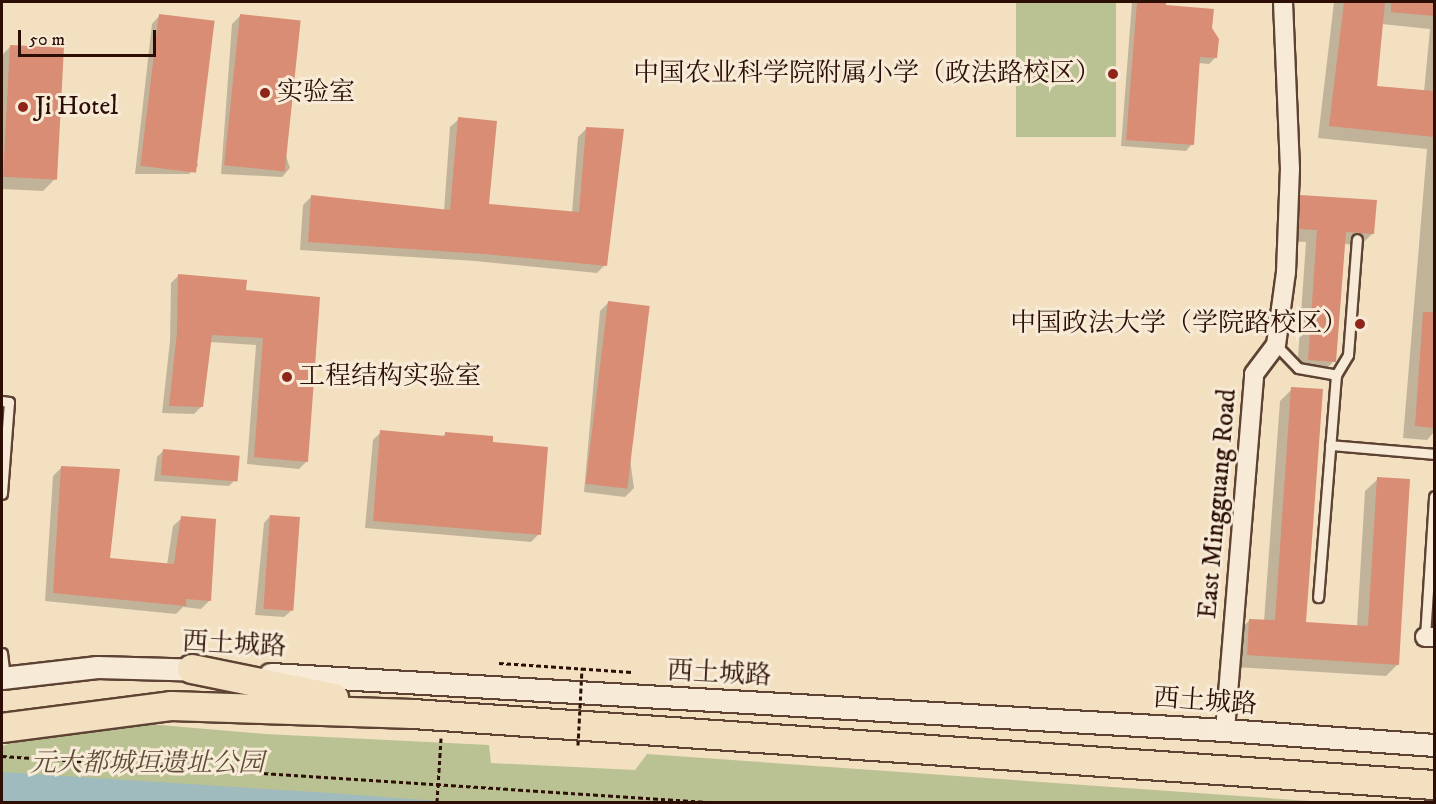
<!DOCTYPE html>
<meta charset="utf-8">
<style>
body{margin:0}
#map{position:relative;width:1436px;height:804px;overflow:hidden;background:#f2e0c1;font-family:"IM FELL DW Pica","Noto Serif SC",serif}
div>[style]{position:absolute}
[style*='--x']{left:calc(var(--x)*1px);top:calc(var(--y)*1px);width:calc(var(--w)*1px);rotate:calc(var(--a)*1deg)}
.green>*{inset:0;background:#bac293;transform-origin:0 0}
.water>*{inset:0;background:#9fbbbd}
.shadow>*{inset:0;background:#0003}
.building>*{inset:0;background:#d88d74;transform-origin:0 0}
.path>*{height:3px;margin-top:-1.5px;transform-origin:0;background:repeating-linear-gradient(90deg,#2c0e04 0 4.5px,transparent 0 7.5px)}
.roads{filter:drop-shadow(2px 0 #5e4233) drop-shadow(-2px 0 #5e4233) drop-shadow(0 2px #5e4233) drop-shadow(0 -2px #5e4233)}
.service>*{height:9px;margin:-4.5px;padding:0 4.5px;transform-origin:4.5px;border-radius:4.5px;background:#f7ebd7}
.minor>*{height:18px;margin:-9px;padding:0 9px;transform-origin:9px;border-radius:9px;background:#f7ebd7}
.tertiary>*{height:21px;margin:-10.5px;padding:0 10.5px;transform-origin:10.5px;border-radius:10.5px;background:#f7ebd7}
.trunk>*{height:28px;margin:-14px;padding:0 14px;transform-origin:14px;border-radius:14px;background:#f2e0c1}
.path-bridge>*{height:3px;margin-top:-1.5px;transform-origin:0;background:repeating-linear-gradient(90deg,#2c0e04 0 4.5px,transparent 0 7.5px)}
.dots>*{width:16px;height:16px;translate:-50% -50%;box-sizing:border-box;border:3px solid #f7ebd7;border-radius:50%}
span{translate:-50% -50%;white-space:nowrap;text-align:center;line-height:1.15;-webkit-text-stroke:6px #f7ebd7;paint-order:stroke}
.poi-label{font-size:26px;color:#2c0e04}
.right{translate:-100% -50%;text-align:right}
.left{translate:0 -50%;text-align:left}
.street-label{font-size:26px;color:#2c0e04}
.park-label{font-size:26px;color:#5e4d36;font-style:italic}
.frame{position:absolute;inset:0;border:3px solid #2c0e04;pointer-events:none}
.scale{position:absolute;left:18px;top:30px;width:138px;height:27px;box-sizing:border-box;border:3px solid #2c0e04;border-top:0;padding-left:8px;font-size:18px;line-height:21px;white-space:nowrap;color:#2c0e04;-webkit-text-stroke:4px #f7ebd7;paint-order:stroke}
</style>
<div id="map">
<div class="green">
<i style="left:1016px;top:2px;width:100px;height:135px"></i>
<i style="clip-path:polygon(148px 724px,265px 734px,489px 745px,491px 763px,635px 770px,647px 754px,1324px 802px,2px 802px,2px 746px,24px 740px)"></i>
</div>
<div class="water">
<i style="clip-path:polygon(2px 772px,330px 793px,452px 802px,2px 802px)"></i>
</div>
<div class="shadow">
<i style="clip-path:polygon(1132px 2px,1164px 2px,1164px 7px,1211px 29px,1215px 58px,1209px 64px,1198px 63px,1192px 144px,1186px 151px,1121px 146px)"></i>
<i style="clip-path:polygon(evenodd,1334px 2px,1434px 2px,1434px 432px,1427px 440px,1403px 438px,1427px 149px,1318px 138px,1334px 2px,1382px 24px,1430px 29px,1424px 92px,1375px 87px,1382px 24px)"></i>
<i style="clip-path:polygon(160px 15px,198px 166px,189px 174px,135px 174px,152px 24px)"></i>
<i style="clip-path:polygon(240px 16px,290px 168px,282px 177px,221px 174px,232px 24px)"></i>
<i style="clip-path:polygon(10px 47px,55px 179px,43px 191px,2px 189px,2px 55px)"></i>
<i style="clip-path:polygon(459px 119px,487px 206px,572px 213px,578px 137px,587px 128px,605px 265px,597px 273px,475px 261px,300px 250px,303px 205px,311px 197px,444px 211px,450px 127px)"></i>
<i style="clip-path:polygon(1301px 197px,1373px 233px,1361px 245px,1344px 244px,1335px 360px,1323px 372px,1297px 372px,1306px 242px,1287px 241px,1289px 209px)"></i>
<i style="clip-path:polygon(178px 276px,244px 291px,319px 298px,306px 462px,299px 469px,247px 464px,256px 345px,210px 342px,202px 406px,194px 414px,162px 413px,170px 341px,171px 283px)"></i>
<i style="clip-path:polygon(608px 303px,634px 488px,625px 497px,584px 492px,600px 311px)"></i>
<i style="clip-path:polygon(1292px 389px,1305px 623px,1357px 626px,1365px 491px,1378px 479px,1398px 664px,1386px 676px,1235px 667px,1237px 632px,1250px 620px,1264px 621px,1280px 401px)"></i>
<i style="clip-path:polygon(381px 432px,442px 437px,446px 433px,491px 444px,539px 534px,531px 542px,365px 528px,373px 440px)"></i>
<i style="clip-path:polygon(163px 451px,236px 479px,229px 486px,154px 481px,157px 457px)"></i>
<i style="clip-path:polygon(61px 468px,108px 559px,167px 565px,173px 526px,182px 518px,209px 601px,201px 609px,183px 607px,176px 614px,45px 601px,53px 476px)"></i>
<i style="clip-path:polygon(270px 516px,291px 611px,284px 617px,255px 615px,264px 523px)"></i>
</div>
<div class="building">
<i style="clip-path:polygon(1137px 2px,1166px 2px,1166px 5px,1214px 9px,1212px 28px,1219px 39px,1217px 58px,1200px 57px,1194px 145px,1126px 140px)"></i>
<i style="clip-path:polygon(1344px 2px,1385px 2px,1377px 86px,1434px 91px,1434px 137px,1329px 126px)"></i>
<i style="clip-path:polygon(1391px 2px,1434px 2px,1434px 16px,1391px 12px)"></i>
<i style="left:159px;top:14px;width:56px;height:153px;rotate:7deg"></i>
<i style="left:240px;top:14px;width:61px;height:152px;rotate:6deg"></i>
<i style="left:10px;top:45px;width:54px;height:132px;rotate:3deg"></i>
<i style="clip-path:polygon(458px 117px,497px 121px,489px 204px,579px 212px,586px 127px,624px 129px,607px 266px,484px 254px,308px 242px,311px 195px,450px 210px)"></i>
<i style="clip-path:polygon(1300px 195px,1377px 200px,1374px 234px,1346px 232px,1336px 362px,1308px 360px,1317px 230px,1299px 229px)"></i>
<i style="clip-path:polygon(178px 274px,247px 280px,246px 290px,320px 297px,308px 462px,254px 457px,263px 338px,212px 335px,203px 407px,169px 406px,177px 332px)"></i>
<i style="left:608px;top:301px;width:42px;height:184px;rotate:7deg"></i>
<i style="clip-path:polygon(1423px 312px,1434px 312px,1434px 428px,1415px 426px)"></i>
<i style="clip-path:polygon(1291px 387px,1323px 389px,1306px 622px,1368px 626px,1377px 477px,1410px 479px,1399px 665px,1247px 655px,1249px 619px,1275px 620px)"></i>
<i style="clip-path:polygon(380px 430px,445px 436px,445px 432px,493px 436px,493px 442px,548px 447px,541px 535px,373px 521px)"></i>
<i style="left:163px;top:449px;width:77px;height:26px;rotate:5deg"></i>
<i style="clip-path:polygon(61px 466px,120px 469px,110px 558px,174px 564px,181px 516px,216px 519px,211px 601px,186px 599px,186px 606px,53px 593px)"></i>
<i style="left:270px;top:515px;width:30px;height:94px;rotate:4deg"></i>
</div>
<div class="path">
<i style="--x:499;--y:663;--w:133;--a:3.9"></i>
<i style="--x:2;--y:756;--w:707;--a:3.73"></i>
<i style="--x:437;--y:802;--w:64;--a:-86.4"></i>
</div>
<div class="roads">
<div class="service">
<i style="--x:1276;--y:345;--w:32;--a:46"></i>
<i style="--x:1298;--y:368;--w:39;--a:10"></i>
<i style="--x:1336;--y:375;--w:223;--a:94.6"></i>
<i style="--x:1336;--y:375;--w:23;--a:-59"></i>
<i style="--x:1348;--y:355;--w:116;--a:-85.6"></i>
<i style="--x:2;--y:401;--w:7;--a:8"></i>
<i style="--x:9;--y:402;--w:92;--a:94.4"></i>
<i style="--x:1330;--y:445;--w:104;--a:4.9"></i>
<i style="--x:1425;--y:637;--w:141;--a:-86.3"></i>
<i style="--x:2;--y:653;--w:25;--a:83"></i>
</div>
<div class="minor">
<i style="--x:1425;--y:637;--w:9;--a:0"></i>
<i style="--x:1225;--y:730;--w:357;--a:-85.3"></i>
<i style="--x:1254;--y:374;--w:36;--a:-53"></i>
<i style="--x:1276;--y:345;--w:74;--a:-82.2"></i>
<i style="--x:1286;--y:272;--w:103;--a:-87.8"></i>
<i style="--x:1290;--y:169;--w:167;--a:-92.4"></i>
</div>
<div class="tertiary">
<i style="--x:270;--y:674;--w:957;--a:3.36"></i>
<i style="--x:1225;--y:730;--w:210;--a:4.1"></i>
<i style="--x:2;--y:678;--w:96;--a:-6.6"></i>
<i style="--x:97;--y:667;--w:109;--a:1.6"></i>
</div>
<div class="trunk">
<i style="--x:192;--y:669;--w:145;--a:11.5"></i>
<i style="--x:2;--y:728;--w:170;--a:-7.4"></i>
<i style="--x:171;--y:706;--w:242;--a:1.9"></i>
<i style="--x:413;--y:714;--w:1023;--a:3.98"></i>
</div>
</div>
<div class="path-bridge">
<i style="--x:578;--y:745;--w:77;--a:-87"></i>
</div>
<div class="dots">
<i style="left:1113px;top:74px;background:#8f2418"></i>
<i style="left:265px;top:93px;background:#8f2418"></i>
<i style="left:23px;top:107px;background:#8f2418"></i>
<i style="left:1360px;top:324px;background:#8f2418"></i>
<i style="left:287px;top:377px;background:#8f2418"></i>
</div>
<div class="poi-label">
<span class="right" style="left:1101px;top:74px">中国农业科学院附属小学（政法路校区）</span>
<span class="left" style="left:277px;top:93px">实验室</span>
<span class="left" style="left:35px;top:107px">Ji Hotel</span>
<span class="right" style="left:1348px;top:324px">中国政法大学（学院路校区）</span>
<span class="left" style="left:299px;top:377px">工程结构实验室</span>
</div>
<div class="street-label">
<span style="left:1218px;top:504px;rotate:-85deg">East Mingguang Road</span>
<span style="left:234px;top:645px;rotate:3deg">西土城路</span>
<span style="left:719px;top:674px;rotate:3deg">西土城路</span>
<span style="left:1205px;top:702px;rotate:4deg">西土城路</span>
</div>
<div class="park-label">
<span style="left:147px;top:764px">元大都城垣遗址公园</span>
</div>
<div class="frame"></div>
<div class="scale">50 m</div>
</div>
